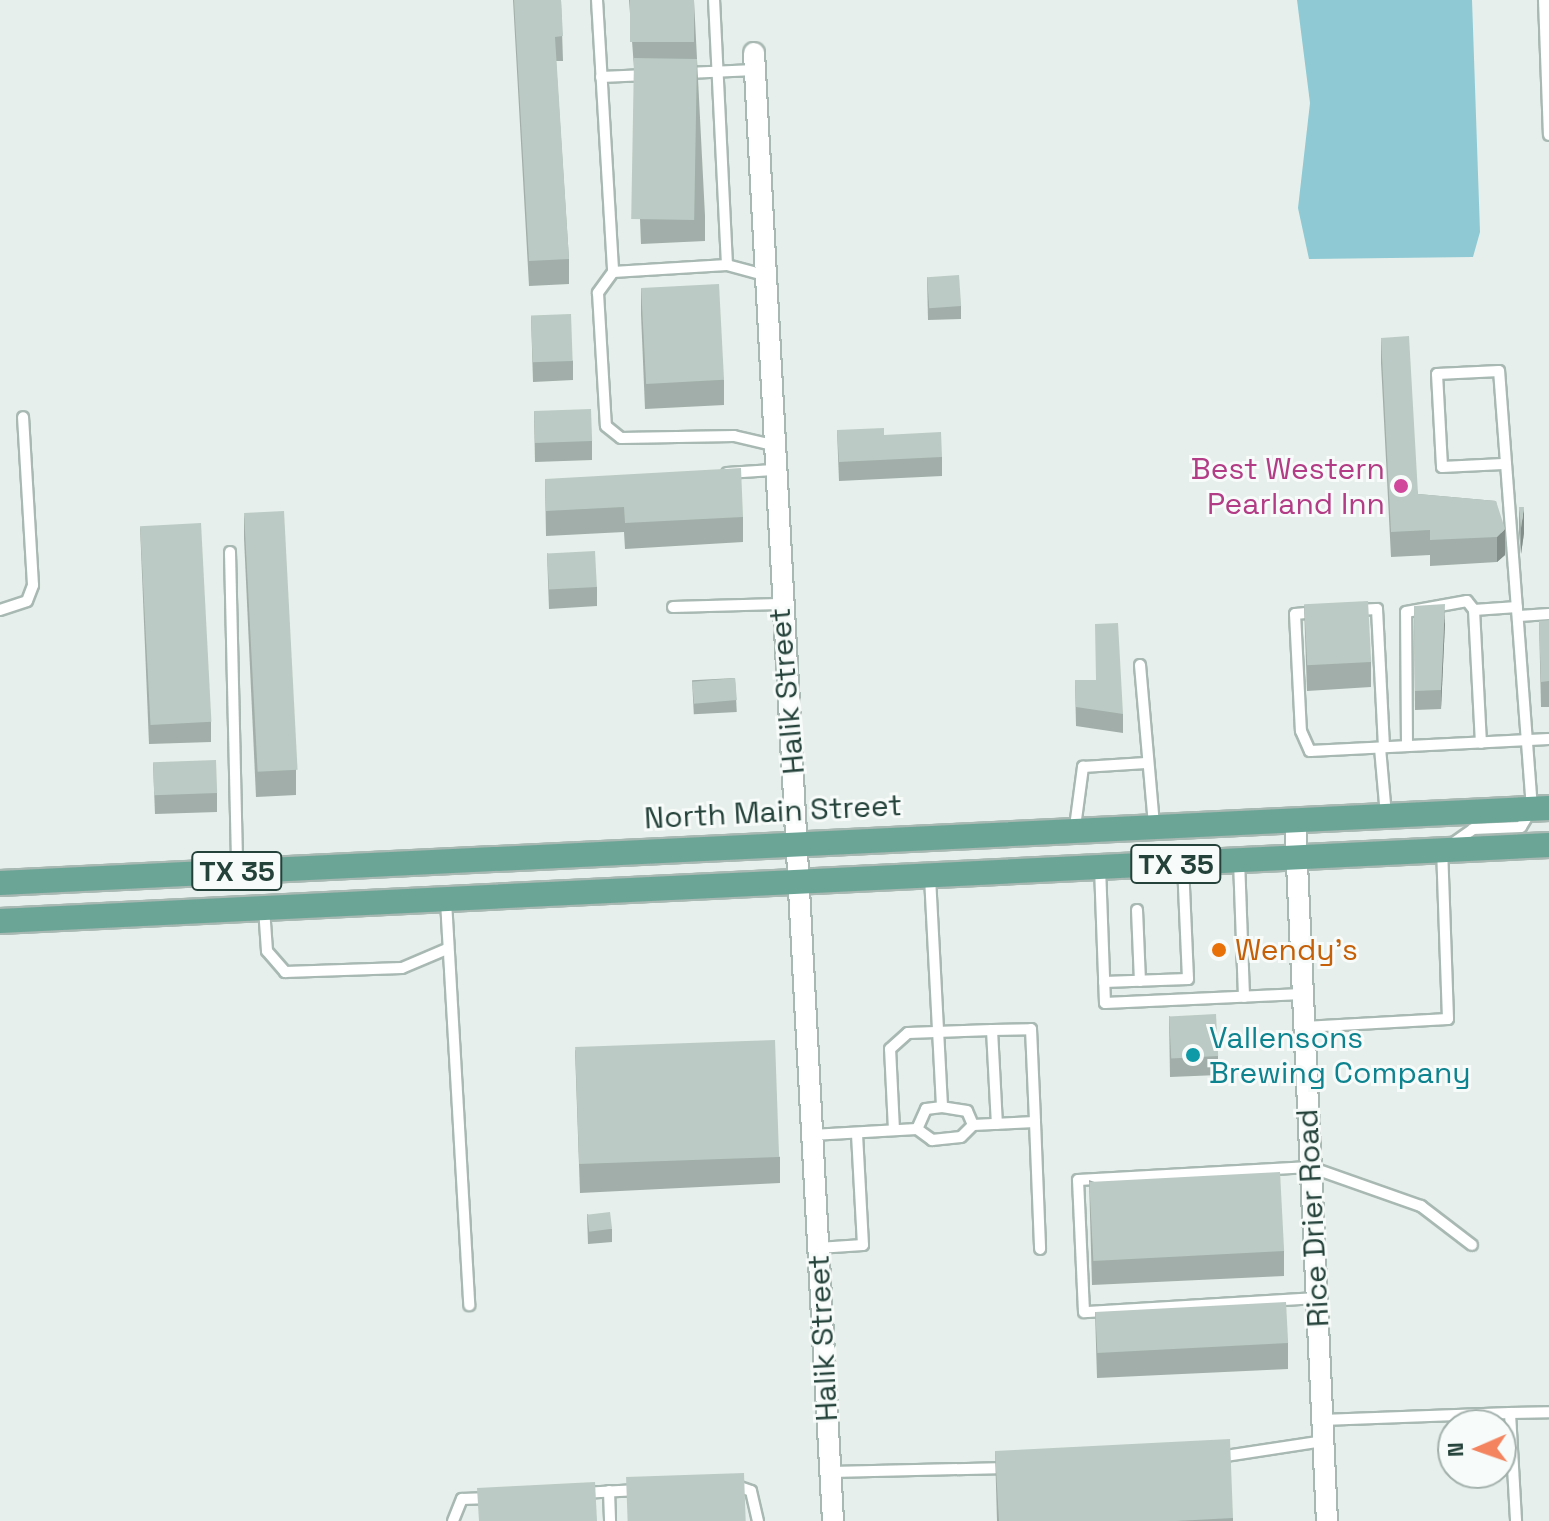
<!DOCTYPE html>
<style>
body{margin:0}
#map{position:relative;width:1549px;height:1521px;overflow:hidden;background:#e6efeb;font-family:"Space Grotesk",sans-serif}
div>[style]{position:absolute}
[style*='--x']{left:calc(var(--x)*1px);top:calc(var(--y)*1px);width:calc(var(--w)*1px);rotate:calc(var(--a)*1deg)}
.water>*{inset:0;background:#8ec9d4}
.roads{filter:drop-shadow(2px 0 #a8b8b2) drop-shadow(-2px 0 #a8b8b2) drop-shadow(0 2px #a8b8b2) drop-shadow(0 -2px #a8b8b2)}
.lane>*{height:10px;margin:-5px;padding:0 5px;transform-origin:5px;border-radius:5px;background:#fff}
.street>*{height:20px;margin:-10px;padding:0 10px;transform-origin:10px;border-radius:10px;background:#fff}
.primary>*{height:24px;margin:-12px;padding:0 12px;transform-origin:12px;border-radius:12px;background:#6aa596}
.wall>*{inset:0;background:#a1aea9;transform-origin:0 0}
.shaded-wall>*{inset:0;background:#838d89}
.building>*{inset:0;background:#bbcac4;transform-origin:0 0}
.dots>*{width:22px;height:22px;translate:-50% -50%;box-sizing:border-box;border:4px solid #f7fbf9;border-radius:50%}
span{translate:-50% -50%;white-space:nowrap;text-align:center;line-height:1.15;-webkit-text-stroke:6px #f7fbf9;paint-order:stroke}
.shield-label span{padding:2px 6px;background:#f7fbf9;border:2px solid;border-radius:6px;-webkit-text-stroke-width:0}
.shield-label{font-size:28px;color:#24423a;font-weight:700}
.hotel-label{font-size:30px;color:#b23c85}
.right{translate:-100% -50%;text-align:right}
.street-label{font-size:30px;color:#24423a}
.food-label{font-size:30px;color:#c56008}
.left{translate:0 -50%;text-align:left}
.culture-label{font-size:30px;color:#0d838f}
.north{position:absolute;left:1437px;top:1409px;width:80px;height:80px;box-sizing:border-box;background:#f7fbf9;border:2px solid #a3b1ad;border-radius:50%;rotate:268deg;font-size:22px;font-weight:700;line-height:32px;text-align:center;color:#24423a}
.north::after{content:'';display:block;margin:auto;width:28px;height:36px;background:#f4845f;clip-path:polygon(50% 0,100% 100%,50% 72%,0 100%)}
</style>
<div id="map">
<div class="water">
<i style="clip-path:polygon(1297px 0,1472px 0,1480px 232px,1473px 257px,1309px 259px,1298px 208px,1310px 103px)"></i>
</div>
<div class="roads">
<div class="lane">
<i style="--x:597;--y:0;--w:272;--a:86.6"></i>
<i style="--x:613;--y:272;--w:114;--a:-3.5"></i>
<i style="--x:727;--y:265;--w:265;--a:-92.8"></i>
<i style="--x:1544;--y:0;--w:135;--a:87.9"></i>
<i style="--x:687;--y:73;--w:68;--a:-2.5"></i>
<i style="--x:601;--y:77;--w:46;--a:-2.5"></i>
<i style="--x:727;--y:265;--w:38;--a:15"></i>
<i style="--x:613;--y:272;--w:26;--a:126"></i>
<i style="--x:598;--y:293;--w:133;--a:86.6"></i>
<i style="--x:606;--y:426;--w:19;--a:39"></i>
<i style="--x:621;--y:438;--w:113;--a:-1"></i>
<i style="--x:734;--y:436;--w:39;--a:13"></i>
<i style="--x:727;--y:473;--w:46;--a:-3.7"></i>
<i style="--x:230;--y:552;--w:319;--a:88.7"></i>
<i style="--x:673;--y:607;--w:106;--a:-1.6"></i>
<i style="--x:0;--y:610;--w:28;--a:-18"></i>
<i style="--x:27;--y:601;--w:17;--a:-69"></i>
<i style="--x:33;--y:585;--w:168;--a:-93.4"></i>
<i style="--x:1357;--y:610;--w:20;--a:-3"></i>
<i style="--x:1377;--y:609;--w:138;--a:87.1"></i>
<i style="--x:1474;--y:610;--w:43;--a:-4"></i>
<i style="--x:1317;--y:612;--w:22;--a:175"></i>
<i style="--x:1295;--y:614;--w:117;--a:87.1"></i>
<i style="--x:1301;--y:731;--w:22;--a:66"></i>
<i style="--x:1310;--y:751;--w:239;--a:-2.9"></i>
<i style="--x:1519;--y:616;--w:30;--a:-4"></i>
<i style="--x:1140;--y:665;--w:160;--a:85"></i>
<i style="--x:1407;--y:746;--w:134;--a:-90.4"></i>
<i style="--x:1406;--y:612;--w:62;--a:-10.2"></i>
<i style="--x:1467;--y:601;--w:11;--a:52"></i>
<i style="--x:1474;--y:610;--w:133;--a:87"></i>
<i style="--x:1380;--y:748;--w:67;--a:84.9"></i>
<i style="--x:1075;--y:827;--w:61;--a:-82.4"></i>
<i style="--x:1083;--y:767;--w:63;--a:-3.6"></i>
<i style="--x:1239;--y:860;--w:137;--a:87.9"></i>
<i style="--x:1100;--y:867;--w:136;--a:87.9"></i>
<i style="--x:1105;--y:1003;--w:197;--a:-2.6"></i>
<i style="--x:930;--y:877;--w:230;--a:87"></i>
<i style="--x:446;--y:901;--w:405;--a:86.7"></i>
<i style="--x:264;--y:908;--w:43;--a:86"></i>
<i style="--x:267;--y:951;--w:28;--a:49"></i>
<i style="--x:285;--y:972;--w:117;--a:-2"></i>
<i style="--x:402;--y:968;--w:49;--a:-22.9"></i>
<i style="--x:1137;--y:910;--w:71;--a:87.6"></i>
<i style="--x:1104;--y:982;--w:84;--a:-2"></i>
<i style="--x:1188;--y:979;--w:115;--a:-92.5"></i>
<i style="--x:1304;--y:1027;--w:144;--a:-3.2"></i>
<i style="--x:1448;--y:1019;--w:168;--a:-92"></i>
<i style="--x:1442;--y:851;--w:38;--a:-35"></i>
<i style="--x:1473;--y:829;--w:48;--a:-2.4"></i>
<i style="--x:1521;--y:827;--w:21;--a:-59"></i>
<i style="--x:1532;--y:809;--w:439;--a:-94.3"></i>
<i style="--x:1499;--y:371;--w:62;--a:177.2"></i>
<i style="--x:1437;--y:374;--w:93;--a:86.9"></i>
<i style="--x:1442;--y:467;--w:61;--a:-2.8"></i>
<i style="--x:992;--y:1030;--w:39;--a:-1"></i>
<i style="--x:1031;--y:1029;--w:93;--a:87.5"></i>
<i style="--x:973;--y:1125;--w:62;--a:-2.8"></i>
<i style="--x:1035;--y:1122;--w:127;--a:87.7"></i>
<i style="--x:894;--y:1130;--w:81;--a:-92.8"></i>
<i style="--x:890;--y:1049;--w:24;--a:-42"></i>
<i style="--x:908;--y:1033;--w:84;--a:-2"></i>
<i style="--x:992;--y:1030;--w:94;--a:87"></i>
<i style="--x:812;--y:1135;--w:105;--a:-3.3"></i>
<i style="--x:917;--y:1129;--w:19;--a:36"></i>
<i style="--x:932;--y:1140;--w:29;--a:-6"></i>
<i style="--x:961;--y:1137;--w:17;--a:-45"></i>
<i style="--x:973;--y:1125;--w:15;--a:-113"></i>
<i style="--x:967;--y:1111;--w:25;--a:-171"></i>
<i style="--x:942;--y:1107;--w:16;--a:173"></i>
<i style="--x:926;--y:1109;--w:22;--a:114"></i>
<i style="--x:818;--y:1248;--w:45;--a:-3.8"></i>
<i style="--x:863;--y:1245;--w:112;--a:-93.1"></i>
<i style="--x:1316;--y:1298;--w:232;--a:176.5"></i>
<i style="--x:1084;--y:1312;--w:132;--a:-92.6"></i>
<i style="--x:1078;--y:1180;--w:232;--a:-3.2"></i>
<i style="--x:1310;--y:1167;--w:118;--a:19.4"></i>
<i style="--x:1421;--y:1206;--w:64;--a:37.4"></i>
<i style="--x:1510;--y:1413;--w:39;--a:-1"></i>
<i style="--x:1322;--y:1420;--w:188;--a:-2.1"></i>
<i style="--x:1510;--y:1413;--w:108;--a:86.8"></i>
<i style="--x:1219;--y:1457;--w:105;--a:-8.7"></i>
<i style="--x:831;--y:1472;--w:176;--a:-1.3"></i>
<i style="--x:734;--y:1485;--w:18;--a:19"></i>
<i style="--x:751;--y:1491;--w:31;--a:77"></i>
<i style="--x:609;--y:1491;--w:30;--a:88"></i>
<i style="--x:582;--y:1493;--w:56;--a:-3.1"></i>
<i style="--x:453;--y:1521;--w:24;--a:-68"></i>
<i style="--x:462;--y:1499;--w:28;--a:-2"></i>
</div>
<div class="street">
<i style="--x:754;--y:53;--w:1470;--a:86.92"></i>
<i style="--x:1295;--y:820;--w:702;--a:87.39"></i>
</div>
<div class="primary">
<i style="--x:0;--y:883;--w:1551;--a:-2.77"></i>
<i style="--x:0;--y:921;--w:1551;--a:-2.81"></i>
</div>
</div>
<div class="wall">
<i style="clip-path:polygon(513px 0,561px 0,563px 61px,556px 61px,569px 259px,569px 284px,529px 286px)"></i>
<i style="clip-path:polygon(629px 0,694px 0,705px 216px,705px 241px,641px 244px,634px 68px)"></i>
<i style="clip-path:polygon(927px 277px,961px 306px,961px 319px,928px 320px)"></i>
<i style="clip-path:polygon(641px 288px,724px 380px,724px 405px,645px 409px,641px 314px)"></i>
<i style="clip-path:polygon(531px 316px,573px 361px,573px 380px,533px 382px)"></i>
<i style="clip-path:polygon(1381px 338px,1418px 494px,1496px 501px,1505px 555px,1497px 562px,1430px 566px,1430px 555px,1391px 557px,1381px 363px)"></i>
<i style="clip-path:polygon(534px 411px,592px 441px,592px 460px,535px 462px)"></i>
<i style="clip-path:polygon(837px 430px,884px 435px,942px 457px,942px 476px,839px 481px)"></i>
<i style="clip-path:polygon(545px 479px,743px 517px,743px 542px,625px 549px,624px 532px,546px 536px)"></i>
<i style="clip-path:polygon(1519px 507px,1524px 533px,1521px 554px,1519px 533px)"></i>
<i style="clip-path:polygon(244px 513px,296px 770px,296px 795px,256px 797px,244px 538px)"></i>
<i style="clip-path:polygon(140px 526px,211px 722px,211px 742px,149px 744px)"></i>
<i style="clip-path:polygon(547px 553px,597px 587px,597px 606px,549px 609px)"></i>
<i style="clip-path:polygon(1304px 605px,1371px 662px,1371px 687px,1307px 691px)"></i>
<i style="clip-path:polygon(1414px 606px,1445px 623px,1441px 709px,1415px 710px)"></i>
<i style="clip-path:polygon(1549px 620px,1549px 707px,1541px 707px,1539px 621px)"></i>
<i style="left:735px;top:678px;width:34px;height:43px;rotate:87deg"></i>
<i style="clip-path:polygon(1075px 680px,1096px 680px,1123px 714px,1123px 733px,1076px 726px)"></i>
<i style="clip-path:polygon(153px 763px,217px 793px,217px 812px,155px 814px)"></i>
<i style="clip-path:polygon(1169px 1016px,1218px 1056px,1218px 1075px,1170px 1077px)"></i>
<i style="clip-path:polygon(575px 1050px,780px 1157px,780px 1183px,580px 1193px)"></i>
<i style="clip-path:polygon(1089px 1180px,1284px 1251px,1284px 1276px,1092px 1285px)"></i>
<i style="clip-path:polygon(587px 1214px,612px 1229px,612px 1242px,588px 1244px)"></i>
<i style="clip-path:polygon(1095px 1312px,1288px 1343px,1288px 1369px,1097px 1378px)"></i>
<i style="clip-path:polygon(995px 1451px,1233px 1518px,1233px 1521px,997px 1521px)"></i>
</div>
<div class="shaded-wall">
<i style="clip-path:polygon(1524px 507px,1524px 533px,1521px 554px,1521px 528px)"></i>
<i style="clip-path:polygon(1505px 529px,1505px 555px,1497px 562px,1497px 537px)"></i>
<i style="clip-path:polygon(1445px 604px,1445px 623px,1441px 709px,1441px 690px)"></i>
</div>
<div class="building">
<i style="clip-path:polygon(514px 0,561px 0,563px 36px,555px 37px,569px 259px,529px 261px)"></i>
<i style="left:630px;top:0;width:64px;height:42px"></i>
<i style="left:634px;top:58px;width:63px;height:161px;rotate:1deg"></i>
<i style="left:959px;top:275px;width:31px;height:32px;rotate:86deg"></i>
<i style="left:719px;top:284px;width:96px;height:78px;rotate:87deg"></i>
<i style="left:571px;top:314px;width:47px;height:40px;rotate:88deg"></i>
<i style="clip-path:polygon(1409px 336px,1418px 494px,1496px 501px,1505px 529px,1497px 537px,1430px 540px,1430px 530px,1391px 532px,1381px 338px)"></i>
<i style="left:591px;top:409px;width:32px;height:57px;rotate:88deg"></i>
<i style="clip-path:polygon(884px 428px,884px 435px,941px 432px,942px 457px,839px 462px,837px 430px)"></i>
<i style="clip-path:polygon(741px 468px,743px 517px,625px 523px,624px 507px,546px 511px,545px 479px)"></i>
<i style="clip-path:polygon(1519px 507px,1524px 507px,1521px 528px)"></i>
<i style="left:284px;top:511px;width:259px;height:40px;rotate:87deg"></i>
<i style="left:201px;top:523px;width:199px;height:61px;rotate:87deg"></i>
<i style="left:595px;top:551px;width:36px;height:48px;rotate:87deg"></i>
<i style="left:1368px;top:601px;width:61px;height:64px;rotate:87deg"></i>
<i style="clip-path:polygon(1445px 604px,1441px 690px,1415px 691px,1414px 606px)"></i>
<i style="clip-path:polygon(1549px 620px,1549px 681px,1541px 682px,1539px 621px)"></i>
<i style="clip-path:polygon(1118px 623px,1123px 714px,1076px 707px,1075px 680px,1096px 680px,1095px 624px)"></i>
<i style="left:735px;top:678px;width:22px;height:43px;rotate:85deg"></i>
<i style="left:216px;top:760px;width:33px;height:63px;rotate:88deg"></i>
<i style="left:1216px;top:1014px;width:42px;height:47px;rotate:87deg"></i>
<i style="left:775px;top:1040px;width:117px;height:200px;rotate:88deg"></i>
<i style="left:1280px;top:1172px;width:79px;height:191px;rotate:87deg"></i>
<i style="left:610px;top:1212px;width:17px;height:23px;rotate:83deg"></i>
<i style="left:1286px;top:1302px;width:41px;height:191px;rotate:87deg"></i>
<i style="clip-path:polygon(1230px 1439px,1233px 1518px,1176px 1521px,999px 1521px,995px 1451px)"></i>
<i style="left:744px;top:1473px;width:48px;height:118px;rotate:88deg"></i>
<i style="clip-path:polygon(595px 1482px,597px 1521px,479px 1521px,477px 1488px)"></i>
</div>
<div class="dots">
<i style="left:1401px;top:486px;background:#d1479c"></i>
<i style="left:1219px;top:950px;background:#e8710a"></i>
<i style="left:1193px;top:1055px;background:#0f9aa8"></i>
</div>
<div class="shield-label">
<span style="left:1176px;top:864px">TX 35</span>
<span style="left:237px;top:871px">TX 35</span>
</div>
<div class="hotel-label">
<span class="right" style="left:1385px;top:486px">Best Western<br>Pearland Inn</span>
</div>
<div class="street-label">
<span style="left:787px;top:691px;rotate:-95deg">Halik Street</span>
<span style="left:773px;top:812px;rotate:-3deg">North Main Street</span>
<span style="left:1313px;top:1218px;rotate:-93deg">Rice Drier Road</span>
<span style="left:823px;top:1338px;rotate:-93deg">Halik Street</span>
</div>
<div class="food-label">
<span class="left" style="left:1235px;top:950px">Wendy's</span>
</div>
<div class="culture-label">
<span class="left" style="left:1209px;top:1055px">Vallensons<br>Brewing Company</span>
</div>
<div class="north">N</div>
</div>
